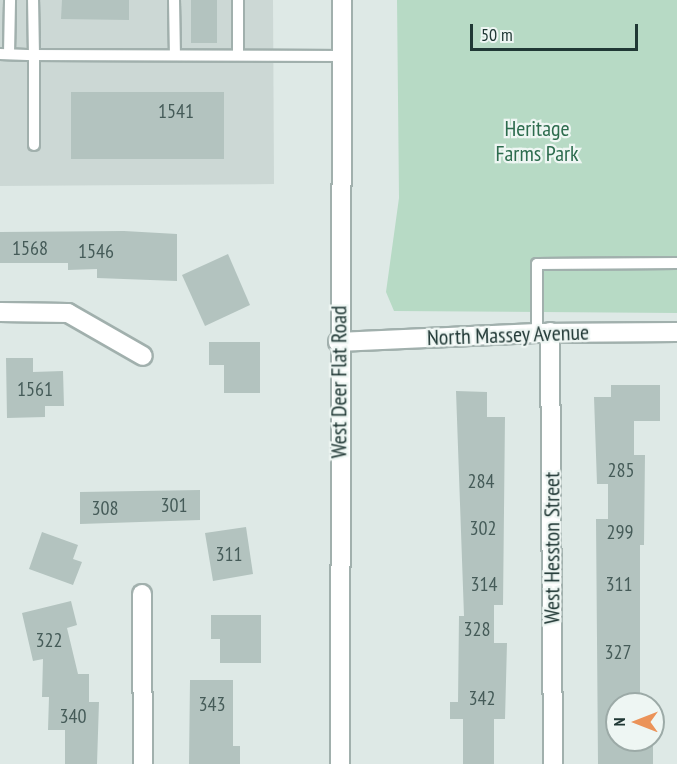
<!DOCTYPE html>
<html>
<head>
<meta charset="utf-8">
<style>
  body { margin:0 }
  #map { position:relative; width:677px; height:764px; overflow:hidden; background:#dee9e6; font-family:"PT Sans Narrow",sans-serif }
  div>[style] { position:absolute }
  .built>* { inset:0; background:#ccd8d5 }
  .green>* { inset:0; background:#b7dac5 }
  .building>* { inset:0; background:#b3c3bf }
  .roads { filter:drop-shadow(2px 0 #a1b0ad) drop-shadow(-2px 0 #a1b0ad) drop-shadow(0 2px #a1b0ad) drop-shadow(0 -2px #a1b0ad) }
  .lane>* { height:10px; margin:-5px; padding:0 5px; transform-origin:5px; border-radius:5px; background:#fff }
  .street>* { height:18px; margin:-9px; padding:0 9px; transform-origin:9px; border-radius:9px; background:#fff }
  .secondary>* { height:18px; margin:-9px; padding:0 9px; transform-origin:9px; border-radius:9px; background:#fff }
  span { translate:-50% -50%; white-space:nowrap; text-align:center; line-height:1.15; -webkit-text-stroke:4.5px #eef6f3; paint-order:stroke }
  .number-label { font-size:20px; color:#455b58 }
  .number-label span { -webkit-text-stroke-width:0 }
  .park-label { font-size:22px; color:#2d6c4e }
  .street-label { font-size:22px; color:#203835 }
  .north { position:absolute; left:605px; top:692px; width:60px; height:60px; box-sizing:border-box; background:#eef6f3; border:2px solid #9caaa7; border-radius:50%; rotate:270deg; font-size:16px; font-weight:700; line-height:24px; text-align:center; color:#203835 }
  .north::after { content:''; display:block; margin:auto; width:21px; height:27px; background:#eb9359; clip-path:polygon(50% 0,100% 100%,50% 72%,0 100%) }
  .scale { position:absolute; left:470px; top:24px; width:168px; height:27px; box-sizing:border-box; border:3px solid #203835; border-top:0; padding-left:8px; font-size:18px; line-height:21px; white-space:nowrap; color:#203835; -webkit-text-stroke:4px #eef6f3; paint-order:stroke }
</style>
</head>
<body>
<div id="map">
  <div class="built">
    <div style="clip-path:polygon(0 0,273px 0,274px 184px,0 186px)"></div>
  </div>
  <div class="green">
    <div style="clip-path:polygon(397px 0,677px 0,677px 313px,394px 311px,386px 292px,399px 198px)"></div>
  </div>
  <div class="building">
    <div style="clip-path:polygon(62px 0,129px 0,129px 20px,61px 19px)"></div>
    <div style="clip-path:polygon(191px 0,217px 0,217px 43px,191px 43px)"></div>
    <div style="clip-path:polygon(71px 92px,224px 92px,224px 159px,71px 159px)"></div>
    <div style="clip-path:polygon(124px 231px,177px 234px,177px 281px,97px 278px,97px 269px,68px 270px,68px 263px,0 263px,0 232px)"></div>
    <div style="clip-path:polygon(228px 254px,250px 305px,205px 326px,182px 275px)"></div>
    <div style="clip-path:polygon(209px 342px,260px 342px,260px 393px,224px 393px,224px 365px,209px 365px)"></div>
    <div style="clip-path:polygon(6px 358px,33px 358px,33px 372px,63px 371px,64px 406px,45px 406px,45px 417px,7px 418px)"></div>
    <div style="clip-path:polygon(611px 385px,660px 385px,660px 421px,634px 421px,634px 455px,645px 455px,644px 545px,640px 545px,640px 704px,617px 704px,617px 740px,653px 740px,653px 764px,598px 764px,596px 519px,608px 519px,608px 484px,597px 484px,594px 397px,611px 397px)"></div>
    <div style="clip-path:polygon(456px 391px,487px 392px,487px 417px,505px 417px,503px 605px,494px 605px,494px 643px,507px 643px,505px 719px,494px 719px,494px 764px,463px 764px,463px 719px,450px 719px,450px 702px,458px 702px,459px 616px,464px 616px)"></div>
    <div style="clip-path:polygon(200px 490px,200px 520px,80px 524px,80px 492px)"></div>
    <div style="clip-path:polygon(246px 527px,253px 574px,213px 581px,205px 533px)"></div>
    <div style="clip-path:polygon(42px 532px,78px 545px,73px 559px,82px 562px,73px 585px,29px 569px)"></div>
    <div style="clip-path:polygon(71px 601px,77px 625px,67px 628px,78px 674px,89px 674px,89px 702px,99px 702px,97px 764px,65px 764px,65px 730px,48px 730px,49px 697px,42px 697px,43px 659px,33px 661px,22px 613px)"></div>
    <div style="clip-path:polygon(211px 615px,261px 615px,261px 663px,220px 663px,220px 639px,211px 639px)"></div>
    <div style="clip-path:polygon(190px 680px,233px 680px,233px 746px,240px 746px,240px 764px,189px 764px)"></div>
  </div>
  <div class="roads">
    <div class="lane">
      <div style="left:174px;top:0;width:55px;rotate:89deg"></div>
      <div style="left:238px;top:0;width:55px;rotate:90deg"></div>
      <div style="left:0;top:54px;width:34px;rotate:2deg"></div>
      <div style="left:34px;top:55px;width:55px;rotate:-91deg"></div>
      <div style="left:9px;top:54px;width:54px;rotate:-88.9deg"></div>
      <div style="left:34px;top:145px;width:90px;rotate:-90deg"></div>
      <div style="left:34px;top:55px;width:308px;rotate:0.2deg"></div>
      <div style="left:537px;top:333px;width:69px;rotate:-90deg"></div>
      <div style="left:537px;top:264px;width:140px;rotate:-0.4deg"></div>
    </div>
    <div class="street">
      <div style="left:0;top:312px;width:68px;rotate:0.8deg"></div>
      <div style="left:68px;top:313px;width:86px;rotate:29.8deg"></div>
      <div style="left:550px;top:332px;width:432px;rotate:89.6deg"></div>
      <div style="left:338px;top:342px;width:199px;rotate:-2.6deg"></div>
      <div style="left:537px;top:333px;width:140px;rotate:-0.4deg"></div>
      <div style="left:142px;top:594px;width:170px;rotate:89.7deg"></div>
    </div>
    <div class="secondary">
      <div style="left:340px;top:764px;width:764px;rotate:-89.85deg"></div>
    </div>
  </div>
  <div class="number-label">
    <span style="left:176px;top:111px">1541</span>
    <span style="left:30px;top:248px">1568</span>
    <span style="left:96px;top:251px">1546</span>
    <span style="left:35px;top:389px">1561</span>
    <span style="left:621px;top:470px">285</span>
    <span style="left:481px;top:481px">284</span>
    <span style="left:174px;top:505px">301</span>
    <span style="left:105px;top:508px">308</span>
    <span style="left:483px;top:528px">302</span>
    <span style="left:620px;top:532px">299</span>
    <span style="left:229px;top:554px">311</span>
    <span style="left:484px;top:584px">314</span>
    <span style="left:619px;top:584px">311</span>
    <span style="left:477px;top:629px">328</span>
    <span style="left:49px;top:640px">322</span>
    <span style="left:618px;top:652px">327</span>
    <span style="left:482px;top:698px">342</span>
    <span style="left:212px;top:704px">343</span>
    <span style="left:73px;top:716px">340</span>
  </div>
  <div class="park-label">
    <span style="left:537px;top:141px">Heritage<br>Farms Park</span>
  </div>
  <div class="street-label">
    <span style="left:508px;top:335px;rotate:-2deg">North Massey Avenue</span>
    <span style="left:339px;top:382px;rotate:-90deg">West Deer Flat Road</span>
    <span style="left:552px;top:548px;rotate:-90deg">West Hesston Street</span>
  </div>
  <div class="north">N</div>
  <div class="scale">50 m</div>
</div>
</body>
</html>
